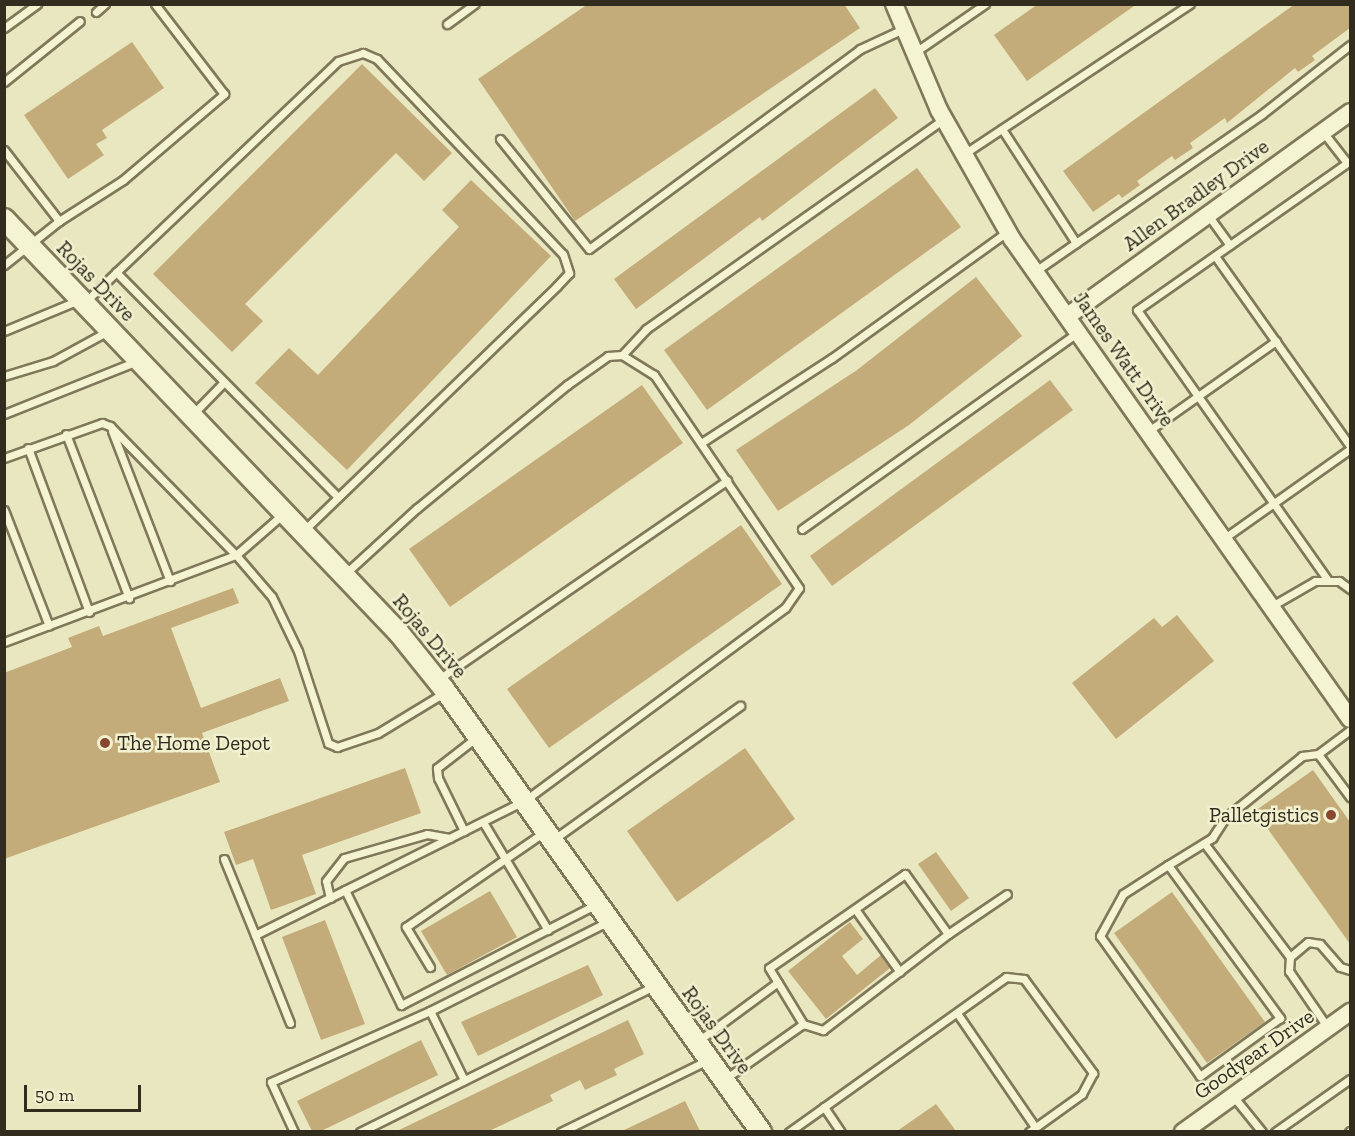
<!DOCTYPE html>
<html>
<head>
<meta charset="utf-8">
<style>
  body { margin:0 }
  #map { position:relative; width:1355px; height:1136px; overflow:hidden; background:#e9e7c0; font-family:"Zilla Slab",serif }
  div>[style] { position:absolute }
  .building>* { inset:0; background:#c3ac7a }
  .roads { filter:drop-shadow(2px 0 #80785a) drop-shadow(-2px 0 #80785a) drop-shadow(0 2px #80785a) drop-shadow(0 -2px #80785a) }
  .service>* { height:7px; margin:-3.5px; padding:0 3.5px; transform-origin:3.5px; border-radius:3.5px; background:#f5f4d2 }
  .tertiary>* { height:16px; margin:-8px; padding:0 8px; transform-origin:8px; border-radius:8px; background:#f5f4d2 }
  .secondary>* { height:20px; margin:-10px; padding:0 10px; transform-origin:10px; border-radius:10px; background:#f5f4d2 }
  .dots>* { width:16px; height:16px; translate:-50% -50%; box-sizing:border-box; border:3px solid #f1f0cf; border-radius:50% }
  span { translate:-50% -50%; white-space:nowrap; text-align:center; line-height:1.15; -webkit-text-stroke:5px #f1f0cf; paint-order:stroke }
  .street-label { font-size:21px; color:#312c1d }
  .poi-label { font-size:21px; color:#312c1d }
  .left { translate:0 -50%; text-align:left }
  .right { translate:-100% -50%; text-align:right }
  .frame { position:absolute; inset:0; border:6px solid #312c1d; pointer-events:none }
  .scale { position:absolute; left:24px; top:1085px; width:117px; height:27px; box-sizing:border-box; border:3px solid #312c1d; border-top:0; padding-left:8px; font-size:18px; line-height:21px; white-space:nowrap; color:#312c1d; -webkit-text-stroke:4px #f1f0cf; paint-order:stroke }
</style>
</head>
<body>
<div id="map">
  <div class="building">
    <div style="clip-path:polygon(588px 4px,844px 4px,860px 28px,575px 221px,478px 79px)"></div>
    <div style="clip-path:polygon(1038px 4px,1137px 4px,1027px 81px,994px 35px)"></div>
    <div style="clip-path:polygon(1295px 4px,1350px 4px,1350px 28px,1312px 56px,1315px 60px,1298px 72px,1295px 68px,1227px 123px,1225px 118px,1190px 143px,1193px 148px,1175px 160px,1172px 156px,1137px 181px,1140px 185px,1122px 198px,1119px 194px,1093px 212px,1063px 171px)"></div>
    <div style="clip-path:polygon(132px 42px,164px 88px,102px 130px,107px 138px,96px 144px,104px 155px,68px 179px,24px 115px)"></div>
    <div style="clip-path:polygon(362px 64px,452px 153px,424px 181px,396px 153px,245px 304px,263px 321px,232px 352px,153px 274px)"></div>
    <div style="clip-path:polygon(875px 88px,898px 118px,762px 221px,760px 217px,636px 309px,614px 279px)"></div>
    <div style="clip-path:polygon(917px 168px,961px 227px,707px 410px,664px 350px)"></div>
    <div style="clip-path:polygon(471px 180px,551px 256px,347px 470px,255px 383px,289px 348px,318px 375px,459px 227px,442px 210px)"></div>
    <div style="clip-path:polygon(976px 277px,1022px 336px,909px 425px,778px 511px,736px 450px,857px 370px)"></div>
    <div style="clip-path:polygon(1050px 380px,1073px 410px,832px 586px,810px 556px)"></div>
    <div style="clip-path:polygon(642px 385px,683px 443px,450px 607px,409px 549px)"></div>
    <div style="clip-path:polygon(741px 525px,782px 584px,549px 748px,507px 689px)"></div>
    <div style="clip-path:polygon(233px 588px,239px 603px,171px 628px,201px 708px,280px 678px,289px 701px,202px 733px,220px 782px,4px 859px,4px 673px,72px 647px,68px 638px,99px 626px,103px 636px)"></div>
    <div style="clip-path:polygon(1177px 615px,1214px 661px,1116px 739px,1072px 683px,1154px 618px,1162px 627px)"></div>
    <div style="clip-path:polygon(745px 748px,795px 819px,677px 902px,627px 831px)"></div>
    <div style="clip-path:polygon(405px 768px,421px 813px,302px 855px,316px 894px,271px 910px,253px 859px,236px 865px,224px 832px)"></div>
    <div style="clip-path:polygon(1313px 770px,1350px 822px,1350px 944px,1255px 811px)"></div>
    <div style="clip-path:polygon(936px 852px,969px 898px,951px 911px,918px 864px)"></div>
    <div style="clip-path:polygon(490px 891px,517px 937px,447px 975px,421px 931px)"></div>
    <div style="clip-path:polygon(1172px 892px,1265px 1022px,1207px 1063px,1114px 933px)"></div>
    <div style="clip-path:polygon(325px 920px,365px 1024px,321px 1040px,282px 937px)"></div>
    <div style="clip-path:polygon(850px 922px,863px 939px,842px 956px,857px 975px,881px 955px,890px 968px,826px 1019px,788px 971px)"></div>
    <div style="clip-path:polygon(588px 965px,603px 995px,478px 1056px,461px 1022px)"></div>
    <div style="clip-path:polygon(628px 1020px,644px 1054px,614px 1069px,617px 1075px,585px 1090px,580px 1080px,550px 1095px,553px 1101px,489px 1131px,397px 1131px)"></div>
    <div style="clip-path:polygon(421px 1040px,438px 1075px,321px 1131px,312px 1131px,297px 1101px)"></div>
    <div style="clip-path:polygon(685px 1101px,700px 1131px,622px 1131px)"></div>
    <div style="clip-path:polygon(936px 1104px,956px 1131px,897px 1131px)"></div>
  </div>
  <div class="roads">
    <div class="service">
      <div style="left:96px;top:12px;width:12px;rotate:-42deg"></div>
      <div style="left:447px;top:24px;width:34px;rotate:-36deg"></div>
      <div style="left:4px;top:28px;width:41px;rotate:-36deg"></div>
      <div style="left:914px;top:53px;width:86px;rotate:-34.6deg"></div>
      <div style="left:4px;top:82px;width:97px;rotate:-38.8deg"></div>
      <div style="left:1002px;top:129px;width:136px;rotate:57deg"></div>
      <div style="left:1323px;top:132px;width:39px;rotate:52deg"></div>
      <div style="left:500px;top:139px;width:141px;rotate:51deg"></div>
      <div style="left:589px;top:249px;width:337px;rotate:-36.4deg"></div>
      <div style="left:860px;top:49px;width:47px;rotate:-24.9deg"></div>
      <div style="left:4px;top:150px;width:90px;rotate:52.2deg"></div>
      <div style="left:964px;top:154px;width:271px;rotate:-33.6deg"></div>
      <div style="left:1208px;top:215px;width:37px;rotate:54deg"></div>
      <div style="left:1215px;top:256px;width:233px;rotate:54.6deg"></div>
      <div style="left:4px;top:265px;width:70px;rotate:-38.7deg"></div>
      <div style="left:59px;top:221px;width:76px;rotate:-32.6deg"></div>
      <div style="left:123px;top:180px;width:133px;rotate:-40.4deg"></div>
      <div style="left:224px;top:94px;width:113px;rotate:-127.5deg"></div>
      <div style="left:116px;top:272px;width:316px;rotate:45.4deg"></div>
      <div style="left:1034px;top:272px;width:277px;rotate:-34.7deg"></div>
      <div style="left:1262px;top:114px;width:112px;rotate:-38.1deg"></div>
      <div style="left:86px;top:301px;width:348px;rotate:-43.6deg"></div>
      <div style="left:338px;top:61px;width:26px;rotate:-18deg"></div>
      <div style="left:363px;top:53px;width:15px;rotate:23deg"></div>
      <div style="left:377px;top:59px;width:269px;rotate:46.4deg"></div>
      <div style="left:563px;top:254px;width:20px;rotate:72deg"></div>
      <div style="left:569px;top:273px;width:18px;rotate:133deg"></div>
      <div style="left:557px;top:286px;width:351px;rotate:136deg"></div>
      <div style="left:4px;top:331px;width:81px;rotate:-22.5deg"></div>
      <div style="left:622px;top:355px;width:35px;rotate:-47deg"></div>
      <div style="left:646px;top:329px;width:365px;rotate:-35.2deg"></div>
      <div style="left:4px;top:376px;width:51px;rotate:-17deg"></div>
      <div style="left:53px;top:361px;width:63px;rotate:-28.6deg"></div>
      <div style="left:4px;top:414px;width:143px;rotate:-21.7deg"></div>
      <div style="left:192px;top:415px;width:46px;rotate:-45.9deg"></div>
      <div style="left:112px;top:431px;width:161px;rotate:68.9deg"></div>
      <div style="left:1147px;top:432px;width:158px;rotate:-35.2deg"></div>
      <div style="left:66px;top:434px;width:176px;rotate:69deg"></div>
      <div style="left:701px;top:443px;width:156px;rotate:-33deg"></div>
      <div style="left:832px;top:358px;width:217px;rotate:-35.8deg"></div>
      <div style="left:28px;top:448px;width:175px;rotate:69.6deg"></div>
      <div style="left:4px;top:458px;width:104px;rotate:-19.7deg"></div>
      <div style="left:102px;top:423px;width:9px;rotate:21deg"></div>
      <div style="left:110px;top:426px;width:180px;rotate:45.7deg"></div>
      <div style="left:236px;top:555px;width:62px;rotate:-41.1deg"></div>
      <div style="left:4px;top:510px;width:124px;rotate:68.8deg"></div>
      <div style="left:802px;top:529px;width:339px;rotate:-35.5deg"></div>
      <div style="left:1223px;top:539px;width:156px;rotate:-35.3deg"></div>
      <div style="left:1327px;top:579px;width:329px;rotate:-125.2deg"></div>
      <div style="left:1137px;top:310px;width:260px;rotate:-35deg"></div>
      <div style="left:1270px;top:607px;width:52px;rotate:-30deg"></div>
      <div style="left:1315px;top:581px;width:24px"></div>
      <div style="left:1339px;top:581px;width:14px;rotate:36deg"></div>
      <div style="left:4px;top:642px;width:248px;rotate:-20.6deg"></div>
      <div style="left:236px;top:555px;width:55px;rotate:49.4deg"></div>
      <div style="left:272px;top:597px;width:60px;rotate:64.3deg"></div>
      <div style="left:298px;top:651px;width:97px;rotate:71.9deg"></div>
      <div style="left:328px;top:743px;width:10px;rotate:24deg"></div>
      <div style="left:337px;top:747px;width:43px;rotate:-18.9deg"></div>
      <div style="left:378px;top:733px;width:77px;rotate:-31.2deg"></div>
      <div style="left:439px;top:679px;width:350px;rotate:-34.6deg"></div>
      <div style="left:1350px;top:730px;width:40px;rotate:143deg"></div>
      <div style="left:1318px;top:754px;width:54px;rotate:53.3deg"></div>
      <div style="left:483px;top:822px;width:126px;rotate:59deg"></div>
      <div style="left:464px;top:831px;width:59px;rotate:-116.1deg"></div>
      <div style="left:438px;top:778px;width:10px;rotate:-96deg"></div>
      <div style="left:437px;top:768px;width:51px;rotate:-37.8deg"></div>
      <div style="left:554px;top:839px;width:229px;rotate:-35.6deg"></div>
      <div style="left:1204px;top:843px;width:143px;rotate:53deg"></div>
      <div style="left:224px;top:859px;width:82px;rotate:67.8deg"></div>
      <div style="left:1168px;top:865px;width:190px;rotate:53.8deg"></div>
      <div style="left:1280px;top:1018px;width:99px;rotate:144.1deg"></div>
      <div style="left:1200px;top:1076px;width:172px;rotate:-125.5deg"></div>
      <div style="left:1100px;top:936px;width:48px;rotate:-61.3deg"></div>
      <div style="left:1123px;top:894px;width:54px;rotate:-32.8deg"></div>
      <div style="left:1168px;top:865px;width:52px;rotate:-31.5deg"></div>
      <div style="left:1212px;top:838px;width:24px;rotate:-57deg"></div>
      <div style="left:1225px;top:818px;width:99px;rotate:-38.8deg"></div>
      <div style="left:1302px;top:756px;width:16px;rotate:-7deg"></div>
      <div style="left:345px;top:890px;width:128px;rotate:64deg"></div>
      <div style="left:401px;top:1005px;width:220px;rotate:-27.3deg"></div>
      <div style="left:330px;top:898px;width:17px;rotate:-103deg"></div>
      <div style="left:326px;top:881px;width:29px;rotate:-52deg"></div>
      <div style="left:344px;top:858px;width:86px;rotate:-16.1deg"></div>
      <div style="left:427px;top:834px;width:23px;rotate:10deg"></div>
      <div style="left:855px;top:909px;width:77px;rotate:54.5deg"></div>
      <div style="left:948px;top:934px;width:71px;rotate:-34.1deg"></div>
      <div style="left:430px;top:967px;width:47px;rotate:-121deg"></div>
      <div style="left:406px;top:927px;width:168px;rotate:-34.5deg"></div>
      <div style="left:957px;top:1013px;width:138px;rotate:55.6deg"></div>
      <div style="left:290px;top:1023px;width:95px;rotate:-111.7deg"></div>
      <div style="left:255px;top:935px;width:301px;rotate:-26.5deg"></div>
      <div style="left:524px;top:801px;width:325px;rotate:-36.5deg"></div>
      <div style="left:785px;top:608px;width:24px;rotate:-55deg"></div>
      <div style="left:799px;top:588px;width:258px;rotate:-124.2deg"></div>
      <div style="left:654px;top:375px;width:38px;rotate:-148deg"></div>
      <div style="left:622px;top:355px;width:14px;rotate:176deg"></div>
      <div style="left:608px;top:356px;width:50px;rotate:144.7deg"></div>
      <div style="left:567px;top:385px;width:194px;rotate:140.6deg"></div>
      <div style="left:417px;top:508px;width:96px;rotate:137.5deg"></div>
      <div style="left:1328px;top:1028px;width:69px;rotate:-124.4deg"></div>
      <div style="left:1289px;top:971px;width:14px;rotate:-86deg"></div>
      <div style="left:1290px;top:957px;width:23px;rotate:-40deg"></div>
      <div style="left:1308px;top:942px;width:12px;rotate:9deg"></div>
      <div style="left:1320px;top:944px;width:30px;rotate:49deg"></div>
      <div style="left:1340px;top:967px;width:10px;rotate:17deg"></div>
      <div style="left:698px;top:1041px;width:99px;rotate:-36.4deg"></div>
      <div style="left:725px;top:1079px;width:95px;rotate:-35.2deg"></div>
      <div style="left:803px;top:1024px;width:21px;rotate:17deg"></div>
      <div style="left:823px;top:1030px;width:158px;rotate:-37.5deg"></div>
      <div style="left:948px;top:934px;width:74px;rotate:-125.6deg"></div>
      <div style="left:905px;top:874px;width:165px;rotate:145.3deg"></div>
      <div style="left:769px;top:968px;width:66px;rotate:58.7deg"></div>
      <div style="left:464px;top:1080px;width:77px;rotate:-116.2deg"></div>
      <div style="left:430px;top:1011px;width:198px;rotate:-26.7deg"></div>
      <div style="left:1233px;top:1096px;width:46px;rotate:51.1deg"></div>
      <div style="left:824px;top:1107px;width:224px;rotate:-35.5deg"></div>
      <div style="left:1006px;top:977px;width:18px;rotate:6deg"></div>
      <div style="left:1024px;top:979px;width:117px;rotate:53.7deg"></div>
      <div style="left:1093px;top:1073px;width:24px;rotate:118deg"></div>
      <div style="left:1082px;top:1094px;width:65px;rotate:144.4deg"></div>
      <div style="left:294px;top:1132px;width:55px;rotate:-114.7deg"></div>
      <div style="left:271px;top:1082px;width:174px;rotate:-24.1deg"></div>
      <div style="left:360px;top:1132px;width:328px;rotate:-26.4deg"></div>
      <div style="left:561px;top:1132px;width:161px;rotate:-26.1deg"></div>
      <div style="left:789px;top:1132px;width:43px;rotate:-35.5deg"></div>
      <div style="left:824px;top:1107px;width:30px;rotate:56deg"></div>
      <div style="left:1275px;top:1132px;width:92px;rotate:-35.2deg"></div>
      <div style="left:1349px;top:1132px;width:1px;rotate:-45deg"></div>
    </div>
    <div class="tertiary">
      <div style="left:894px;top:4px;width:115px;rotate:67deg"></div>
      <div style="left:939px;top:110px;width:148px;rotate:60.5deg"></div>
      <div style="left:1012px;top:239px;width:587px;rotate:54.85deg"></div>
      <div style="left:1069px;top:315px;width:347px;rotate:-35.8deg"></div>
      <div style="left:1183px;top:1132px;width:206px;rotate:-35.7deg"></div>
    </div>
    <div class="secondary">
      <div style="left:4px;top:219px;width:572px;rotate:46.35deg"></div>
      <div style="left:399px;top:633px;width:72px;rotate:51.2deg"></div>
      <div style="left:444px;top:689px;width:545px;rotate:54.41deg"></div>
    </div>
  </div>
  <div class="dots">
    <div style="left:105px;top:743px;background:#894730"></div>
    <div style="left:1331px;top:815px;background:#894730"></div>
  </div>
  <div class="street-label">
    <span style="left:1196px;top:195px;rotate:-36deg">Allen Bradley Drive</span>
    <span style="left:96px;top:281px;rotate:46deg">Rojas Drive</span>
    <span style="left:1124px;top:359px;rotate:55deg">James Watt Drive</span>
    <span style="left:430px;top:636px;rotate:50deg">Rojas Drive</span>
    <span style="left:717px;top:1030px;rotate:54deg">Rojas Drive</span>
    <span style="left:1254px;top:1054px;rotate:-35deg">Goodyear Drive</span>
  </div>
  <div class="poi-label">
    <span class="left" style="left:117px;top:743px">The Home Depot</span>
    <span class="right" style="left:1319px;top:815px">Palletgistics</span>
  </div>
  <div class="frame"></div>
  <div class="scale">50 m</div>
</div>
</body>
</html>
